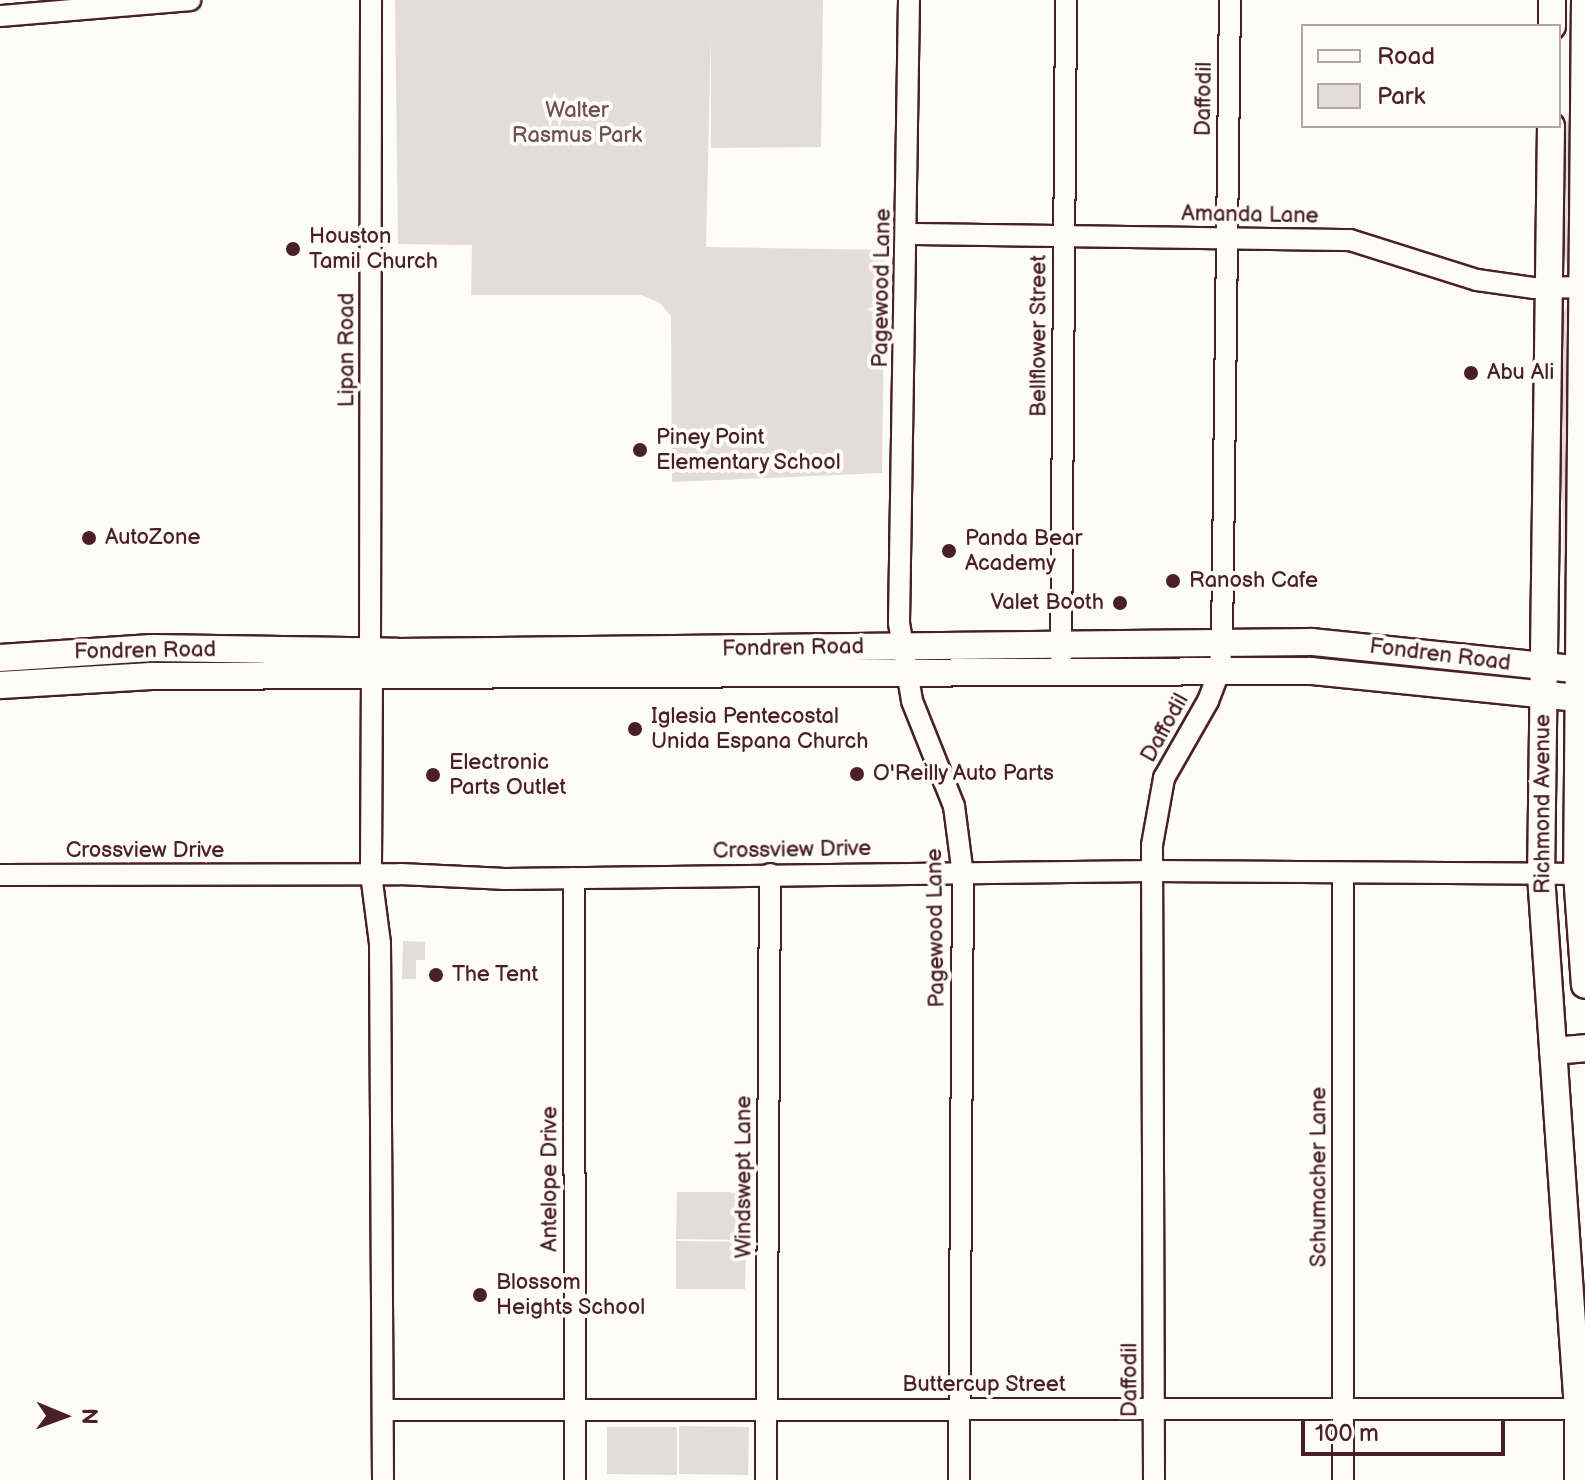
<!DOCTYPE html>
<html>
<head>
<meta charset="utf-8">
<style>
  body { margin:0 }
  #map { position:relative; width:1585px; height:1480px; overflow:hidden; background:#fdfcf7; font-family:"Balsamiq Sans",sans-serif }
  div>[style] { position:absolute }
  .green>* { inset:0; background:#e3dcda }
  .roads { filter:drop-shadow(2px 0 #4a1f2b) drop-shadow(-2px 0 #4a1f2b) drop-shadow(0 2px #4a1f2b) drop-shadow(0 -2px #4a1f2b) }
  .minor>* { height:20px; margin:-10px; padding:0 10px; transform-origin:10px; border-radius:10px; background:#fdfcf7 }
  .major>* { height:26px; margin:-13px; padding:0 13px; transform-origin:13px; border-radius:13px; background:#fdfcf7 }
  .dots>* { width:22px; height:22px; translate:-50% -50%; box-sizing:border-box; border:4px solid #fdfcf7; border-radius:50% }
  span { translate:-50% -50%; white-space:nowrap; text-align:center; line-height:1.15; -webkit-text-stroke:8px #fdfcf7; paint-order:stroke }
  .street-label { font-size:22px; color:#4a1f2b }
  .park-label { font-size:22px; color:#704e57 }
  .poi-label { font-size:22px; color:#4a1f2b }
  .left { translate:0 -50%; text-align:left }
  .right { translate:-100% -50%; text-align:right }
  .legend { position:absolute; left:1301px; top:24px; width:260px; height:104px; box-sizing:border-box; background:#fdfcf7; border:2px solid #b5a4a5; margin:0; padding:10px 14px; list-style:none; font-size:24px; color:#4a1f2b }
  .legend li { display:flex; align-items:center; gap:16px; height:40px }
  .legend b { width:40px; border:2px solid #b5a4a5 }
  .north { position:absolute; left:24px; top:1376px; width:80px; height:80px; -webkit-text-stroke:6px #fdfcf7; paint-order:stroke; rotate:91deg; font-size:22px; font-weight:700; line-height:32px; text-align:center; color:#4a1f2b }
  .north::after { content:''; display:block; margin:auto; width:28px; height:36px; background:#4a1f2b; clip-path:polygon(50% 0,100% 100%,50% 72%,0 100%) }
  .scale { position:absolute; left:1301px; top:1420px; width:204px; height:36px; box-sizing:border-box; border:4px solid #4a1f2b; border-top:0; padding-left:10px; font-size:24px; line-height:28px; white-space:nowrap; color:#4a1f2b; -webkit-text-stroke:6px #fdfcf7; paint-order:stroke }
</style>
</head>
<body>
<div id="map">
  <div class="green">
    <div style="clip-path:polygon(395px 0,823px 0,821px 147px,711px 148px,711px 31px,706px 247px,885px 250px,882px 473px,672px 482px,671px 316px,660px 303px,641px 295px,471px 295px,472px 245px,398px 244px)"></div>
    <div style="clip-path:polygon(1568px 119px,1574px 127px,1576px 246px,1569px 270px,1561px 248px,1563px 131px)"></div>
    <div style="clip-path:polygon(1567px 305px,1576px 329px,1571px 631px,1565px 642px,1559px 325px)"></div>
    <div style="clip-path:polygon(403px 941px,425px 942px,425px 960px,416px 960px,416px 979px,402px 979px)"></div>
    <div style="clip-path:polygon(677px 1192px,747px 1192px,746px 1240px,676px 1239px)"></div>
    <div style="clip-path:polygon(676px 1241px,746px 1242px,745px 1289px,676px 1289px)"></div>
    <div style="clip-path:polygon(679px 1426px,749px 1427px,748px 1475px,679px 1474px)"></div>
    <div style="clip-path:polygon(607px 1427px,677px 1427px,677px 1475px,607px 1474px)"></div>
  </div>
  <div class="roads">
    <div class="minor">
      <div style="left:909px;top:0;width:623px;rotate:90.92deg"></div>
      <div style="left:899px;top:623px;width:79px;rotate:80.5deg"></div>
      <div style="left:912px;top:701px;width:113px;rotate:68.2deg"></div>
      <div style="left:954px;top:806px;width:70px;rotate:82.6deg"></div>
      <div style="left:963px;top:875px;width:605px;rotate:90.38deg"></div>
      <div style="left:0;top:16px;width:191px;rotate:-4.8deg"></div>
      <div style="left:907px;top:234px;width:443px;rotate:0.8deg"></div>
      <div style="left:1350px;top:240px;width:133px;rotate:17.5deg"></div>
      <div style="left:1477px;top:280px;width:58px;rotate:8deg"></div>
      <div style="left:1534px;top:288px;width:51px;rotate:-1.1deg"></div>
      <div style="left:370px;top:652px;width:652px;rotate:-89.91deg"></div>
      <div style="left:1061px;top:657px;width:657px;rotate:-89.56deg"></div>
      <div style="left:372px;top:676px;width:198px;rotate:90.3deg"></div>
      <div style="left:371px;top:874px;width:70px;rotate:82.6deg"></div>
      <div style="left:380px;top:943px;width:537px;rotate:89.68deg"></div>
      <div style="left:0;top:875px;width:400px;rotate:-0.1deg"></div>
      <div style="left:400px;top:874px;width:105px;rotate:2.7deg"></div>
      <div style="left:505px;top:879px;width:648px;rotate:-0.71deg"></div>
      <div style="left:1153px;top:871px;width:432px;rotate:0.4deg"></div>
      <div style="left:574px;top:878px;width:602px;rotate:89.9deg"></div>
      <div style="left:383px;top:1410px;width:1202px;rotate:-0.05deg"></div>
      <div style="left:766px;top:1480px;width:606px;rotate:-89.62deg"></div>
      <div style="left:1154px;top:1480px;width:635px;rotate:-90.18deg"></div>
      <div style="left:1152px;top:845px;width:68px;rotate:-79.8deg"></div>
      <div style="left:1164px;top:778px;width:89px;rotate:-60.3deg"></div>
      <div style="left:1208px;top:701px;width:30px;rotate:-69deg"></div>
      <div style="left:1219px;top:673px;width:30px;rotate:-84deg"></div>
      <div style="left:1222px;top:643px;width:643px;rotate:-89.29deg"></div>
      <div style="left:1343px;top:1480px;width:605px;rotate:-90deg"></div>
    </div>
    <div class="major">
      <div style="left:1585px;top:0;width:874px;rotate:90.52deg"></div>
      <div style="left:1577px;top:874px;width:111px;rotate:85.9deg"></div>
      <div style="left:1552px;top:26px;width:26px;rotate:-90deg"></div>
      <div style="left:1551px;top:126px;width:749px;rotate:90.76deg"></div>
      <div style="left:1541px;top:875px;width:535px;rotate:86.04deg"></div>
      <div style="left:1578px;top:1409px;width:71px;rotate:90deg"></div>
      <div style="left:0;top:658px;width:152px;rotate:-3.8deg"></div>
      <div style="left:152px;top:648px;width:245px;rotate:0.9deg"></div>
      <div style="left:397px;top:652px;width:915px;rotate:-0.63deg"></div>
      <div style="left:1312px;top:642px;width:274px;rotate:5.9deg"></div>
      <div style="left:0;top:685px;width:151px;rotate:-3.4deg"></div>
      <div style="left:151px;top:676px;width:1160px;rotate:-0.25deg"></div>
      <div style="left:1311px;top:671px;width:275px;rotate:5.8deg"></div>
      <div style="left:1553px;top:1051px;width:32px;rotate:-5deg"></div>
    </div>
  </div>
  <div class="dots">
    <div style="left:293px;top:249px;background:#4a1f2b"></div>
    <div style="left:1471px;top:373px;background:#4a1f2b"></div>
    <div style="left:640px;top:450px;background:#4a1f2b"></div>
    <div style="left:89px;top:538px;background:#4a1f2b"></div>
    <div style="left:949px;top:551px;background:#4a1f2b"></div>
    <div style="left:1173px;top:581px;background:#4a1f2b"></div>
    <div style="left:1120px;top:603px;background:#4a1f2b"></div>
    <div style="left:635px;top:729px;background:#4a1f2b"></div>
    <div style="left:857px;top:774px;background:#4a1f2b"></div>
    <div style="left:433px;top:775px;background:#4a1f2b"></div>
    <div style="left:436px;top:975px;background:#4a1f2b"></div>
    <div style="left:480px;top:1295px;background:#4a1f2b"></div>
  </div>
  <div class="street-label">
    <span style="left:1204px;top:99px;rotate:-89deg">Daffodil</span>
    <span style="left:1250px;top:215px;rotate:1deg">Amanda Lane</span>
    <span style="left:882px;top:288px;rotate:-89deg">Pagewood Lane</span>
    <span style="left:1039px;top:336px;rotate:-90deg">Bellflower Street</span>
    <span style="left:347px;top:350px;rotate:-90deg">Lipan Road</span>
    <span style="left:793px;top:648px;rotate:-1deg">Fondren Road</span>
    <span style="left:145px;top:651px;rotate:-1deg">Fondren Road</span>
    <span style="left:1440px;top:655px;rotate:7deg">Fondren Road</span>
    <span style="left:1165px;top:728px;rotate:-61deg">Daffodil</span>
    <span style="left:1543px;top:804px;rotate:-90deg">Richmond Avenue</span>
    <span style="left:792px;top:850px;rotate:-1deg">Crossview Drive</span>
    <span style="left:145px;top:851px">Crossview Drive</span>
    <span style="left:936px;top:928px;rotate:-91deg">Pagewood Lane</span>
    <span style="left:744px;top:1177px;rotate:-90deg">Windswept Lane</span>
    <span style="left:1319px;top:1177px;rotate:-90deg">Schumacher Lane</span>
    <span style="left:550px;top:1179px;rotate:-90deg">Antelope Drive</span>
    <span style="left:1130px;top:1380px;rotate:-90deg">Daffodil</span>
    <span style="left:984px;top:1385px">Buttercup Street</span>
  </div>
  <div class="park-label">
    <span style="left:577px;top:123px">Walter<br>Rasmus Park</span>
  </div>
  <div class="poi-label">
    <span class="left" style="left:309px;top:249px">Houston<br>Tamil Church</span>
    <span class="left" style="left:1487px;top:373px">Abu Ali</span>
    <span class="left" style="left:656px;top:450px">Piney Point<br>Elementary School</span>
    <span class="left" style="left:105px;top:538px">AutoZone</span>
    <span class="left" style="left:965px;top:551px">Panda Bear<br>Academy</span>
    <span class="left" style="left:1189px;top:581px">Ranosh Cafe</span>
    <span class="right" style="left:1104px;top:603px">Valet Booth</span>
    <span class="left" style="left:651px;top:729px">Iglesia Pentecostal<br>Unida Espana Church</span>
    <span class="left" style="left:449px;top:775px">Electronic<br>Parts Outlet</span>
    <span class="left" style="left:873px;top:774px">O'Reilly Auto Parts</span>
    <span class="left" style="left:452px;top:975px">The Tent</span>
    <span class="left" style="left:496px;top:1295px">Blossom<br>Heights School</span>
  </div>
  <ul class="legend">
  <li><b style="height:10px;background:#fdfcf7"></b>Road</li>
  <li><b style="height:22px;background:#e3dcda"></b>Park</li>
  </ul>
  <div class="north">N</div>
  <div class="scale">100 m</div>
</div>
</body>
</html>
